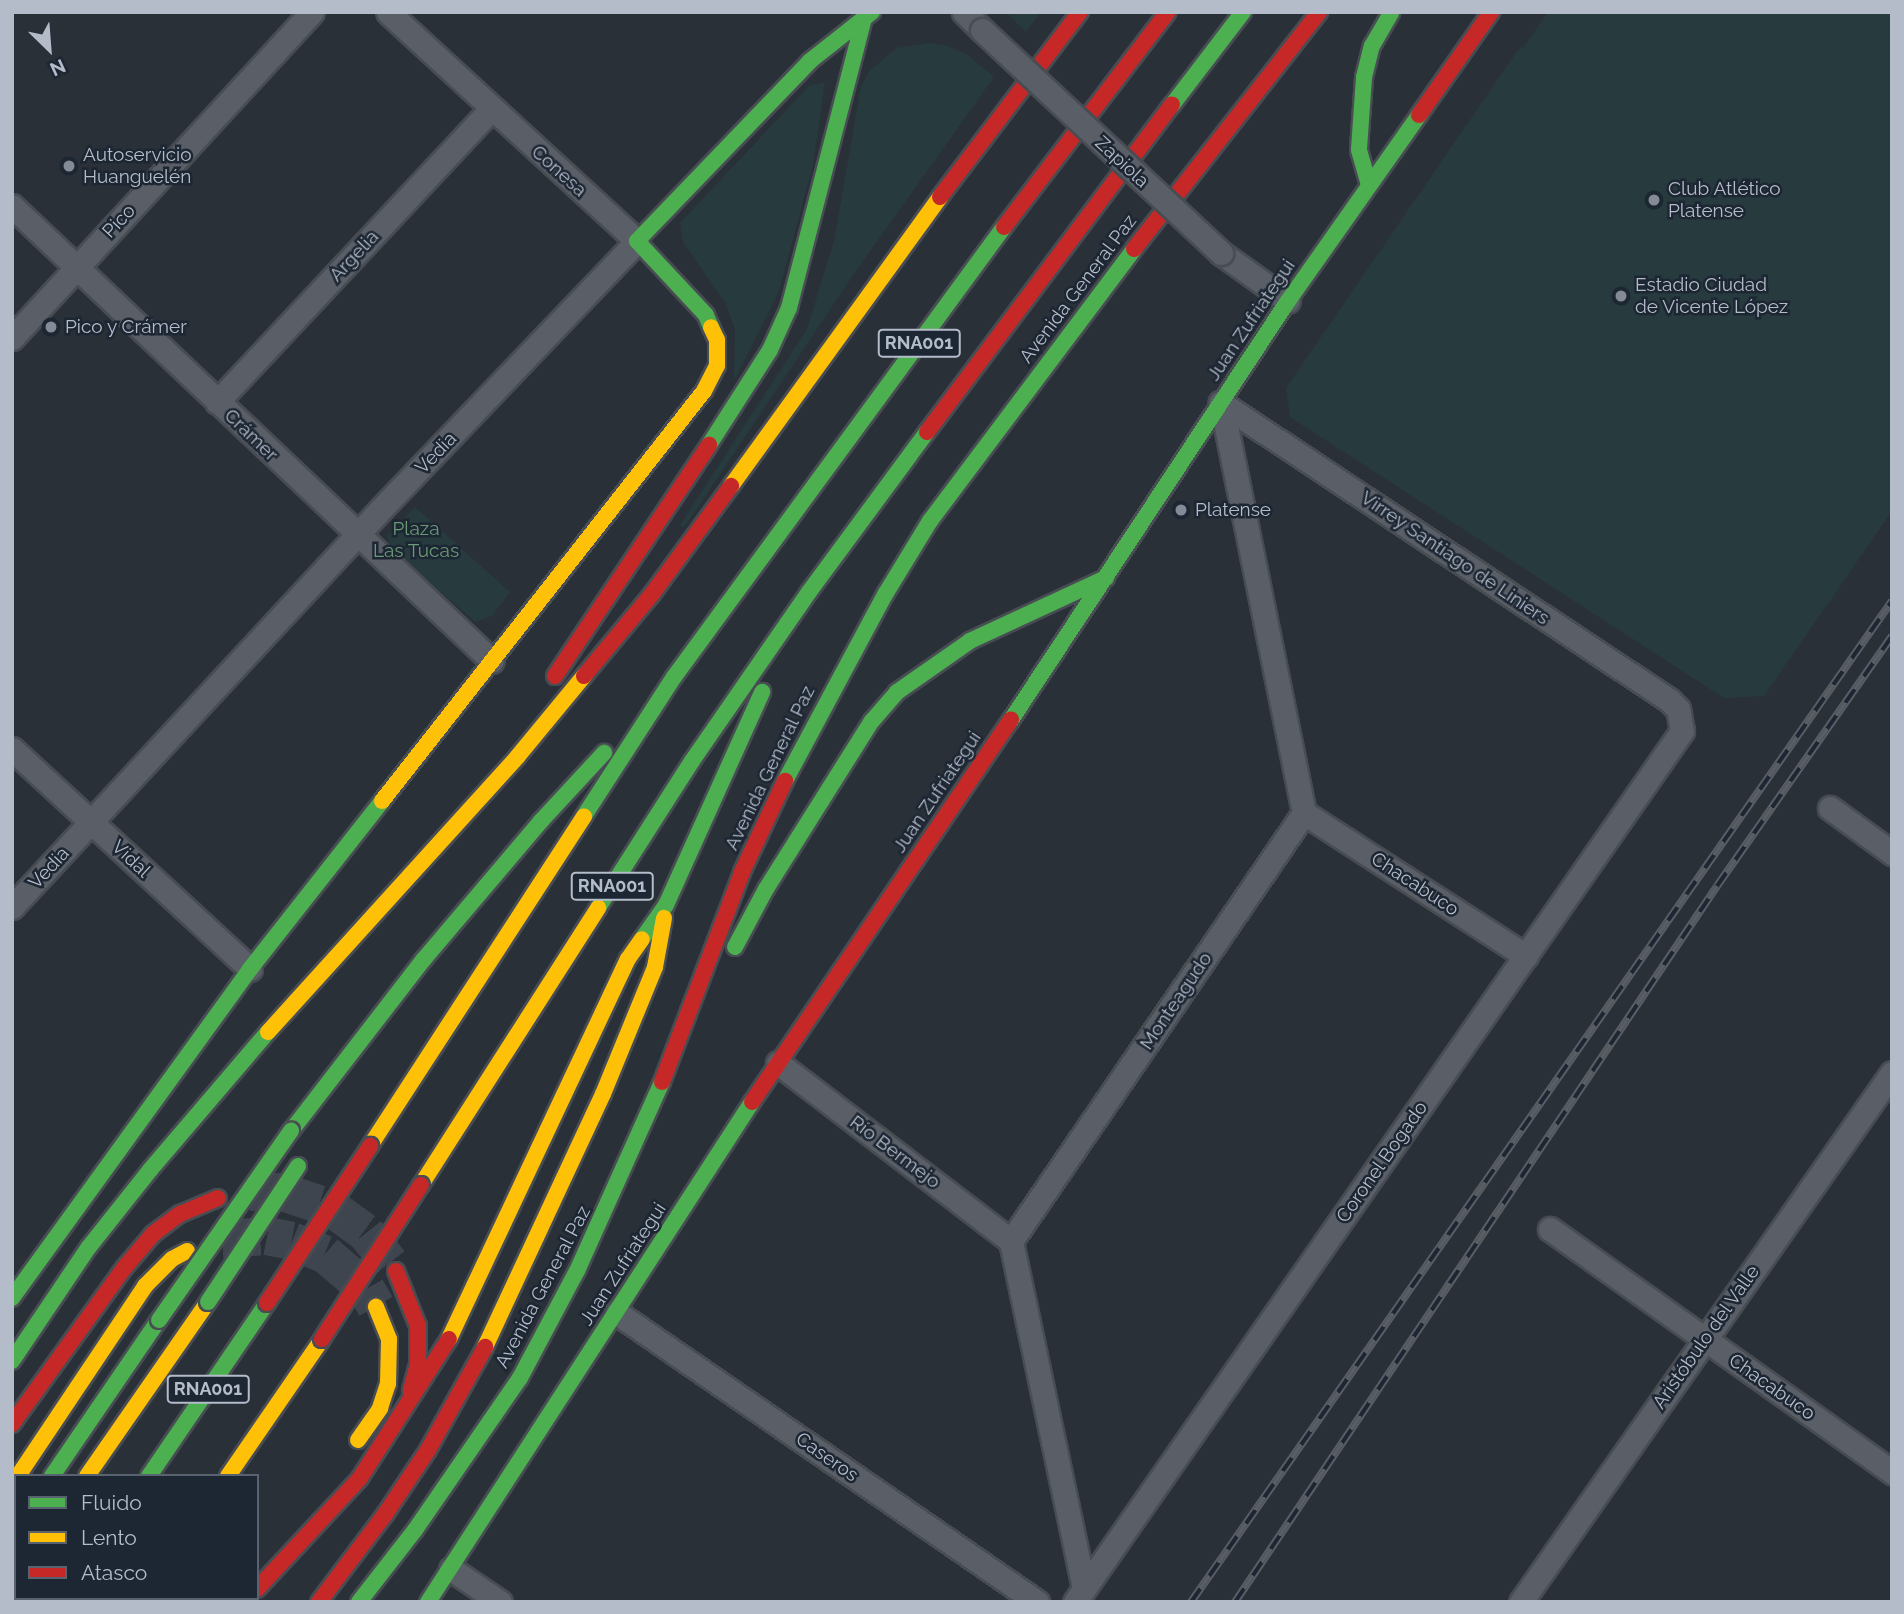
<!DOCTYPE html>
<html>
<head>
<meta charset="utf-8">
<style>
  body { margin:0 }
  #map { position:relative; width:1904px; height:1614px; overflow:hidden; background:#2a3038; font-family:Raleway,sans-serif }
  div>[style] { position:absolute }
  .green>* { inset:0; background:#273a3e }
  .highway-tunnel>* { height:38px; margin-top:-19px; transform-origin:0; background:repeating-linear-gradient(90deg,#3f454e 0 38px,transparent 0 57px) }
  .roads { filter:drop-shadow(2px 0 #484c53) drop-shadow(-2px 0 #484c53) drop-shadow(0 2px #484c53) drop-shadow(0 -2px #484c53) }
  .street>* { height:23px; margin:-11.5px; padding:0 11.5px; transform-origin:11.5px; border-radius:11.5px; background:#5a5e66 }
  .fast>* { height:16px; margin:-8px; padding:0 8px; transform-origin:8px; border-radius:8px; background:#4caf50 }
  .slow>* { height:16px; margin:-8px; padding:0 8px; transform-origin:8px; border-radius:8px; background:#ffc107 }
  .jam>* { height:16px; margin:-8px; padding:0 8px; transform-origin:8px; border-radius:8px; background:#c62828 }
  .rail>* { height:8px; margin-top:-4px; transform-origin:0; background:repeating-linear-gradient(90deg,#1d2633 0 16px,#595d64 0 32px); box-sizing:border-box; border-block:2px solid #595d64 }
  .bridges { filter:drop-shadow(2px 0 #484c53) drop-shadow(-2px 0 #484c53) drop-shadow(0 2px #484c53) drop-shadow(0 -2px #484c53) }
  .street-bridge>* { height:23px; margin:-11.5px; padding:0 11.5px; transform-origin:11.5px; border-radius:11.5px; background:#5a5e66 }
  .fast-bridge>* { height:16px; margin:-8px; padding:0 8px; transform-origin:8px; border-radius:8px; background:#4caf50 }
  .jam-bridge>* { height:16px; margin:-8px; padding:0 8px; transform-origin:8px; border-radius:8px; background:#c62828 }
  .dots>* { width:19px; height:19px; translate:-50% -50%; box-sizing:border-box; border:4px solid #1d2633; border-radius:50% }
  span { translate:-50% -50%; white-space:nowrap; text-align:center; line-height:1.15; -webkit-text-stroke:5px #1d2633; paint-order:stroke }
  .shield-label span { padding:2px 5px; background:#1d2633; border:2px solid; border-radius:5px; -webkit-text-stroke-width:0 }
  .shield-label { font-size:18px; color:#b4bcc9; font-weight:700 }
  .poi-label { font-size:19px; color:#b4bcc9 }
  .left { translate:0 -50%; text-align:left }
  .street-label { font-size:19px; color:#b4bcc9 }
  .park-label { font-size:19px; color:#6b9a76 }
  .frame { position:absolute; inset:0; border:14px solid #b4bcc9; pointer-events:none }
  .legend { position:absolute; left:14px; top:1474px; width:245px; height:126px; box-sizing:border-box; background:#1d2633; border:2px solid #59626f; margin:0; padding:9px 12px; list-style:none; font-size:21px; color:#b4bcc9 }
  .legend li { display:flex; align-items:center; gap:14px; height:35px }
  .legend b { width:35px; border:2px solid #59626f }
  .north { position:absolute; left:14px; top:14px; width:70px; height:70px; -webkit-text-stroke:5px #1d2633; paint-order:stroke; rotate:155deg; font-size:19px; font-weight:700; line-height:28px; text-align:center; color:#b4bcc9 }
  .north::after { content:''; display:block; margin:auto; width:24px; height:32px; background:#b4bcc9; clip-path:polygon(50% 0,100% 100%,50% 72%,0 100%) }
</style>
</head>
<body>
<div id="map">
  <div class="green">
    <div style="clip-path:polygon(1006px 12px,1041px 12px,1026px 32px)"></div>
    <div style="clip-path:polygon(1548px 12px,1892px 12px,1892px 511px,1764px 696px,1724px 698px,1290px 417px,1286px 388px,1520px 47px,1523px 48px)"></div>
    <div style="clip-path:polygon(930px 43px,947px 46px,968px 55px,994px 77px,858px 268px,684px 528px,680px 525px,807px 329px,834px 241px,861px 86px,870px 70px,897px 48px)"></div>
    <div style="clip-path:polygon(825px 82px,813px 165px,779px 291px,734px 381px,735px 329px,726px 304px,683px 242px,680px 223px,809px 86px)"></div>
    <div style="clip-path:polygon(415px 507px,510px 592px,492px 616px,475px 622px,392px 549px,387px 536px)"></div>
  </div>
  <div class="highway-tunnel">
    <div style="left:250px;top:1192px;width:33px"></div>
    <div style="left:283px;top:1192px;width:53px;rotate:18.8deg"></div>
    <div style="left:333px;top:1209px;width:41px;rotate:36deg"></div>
    <div style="left:366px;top:1233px;width:48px;rotate:51.7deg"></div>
    <div style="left:222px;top:1239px;width:45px;rotate:-3.8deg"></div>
    <div style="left:267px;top:1236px;width:25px;rotate:11deg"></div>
    <div style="left:292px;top:1241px;width:35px;rotate:22deg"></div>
    <div style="left:325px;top:1254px;width:54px;rotate:40.5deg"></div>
    <div style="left:366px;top:1289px;width:20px;rotate:60deg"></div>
  </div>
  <div class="roads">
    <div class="street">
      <div style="left:964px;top:12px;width:25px;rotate:45deg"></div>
      <div style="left:12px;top:206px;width:661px;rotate:43.47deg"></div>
      <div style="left:1221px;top:253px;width:82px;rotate:35.6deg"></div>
      <div style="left:12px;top:338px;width:443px;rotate:-47.4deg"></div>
      <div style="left:217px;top:402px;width:401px;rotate:-46.9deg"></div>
      <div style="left:12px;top:749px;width:324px;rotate:42.7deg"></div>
      <div style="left:1830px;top:808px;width:77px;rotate:36deg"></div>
      <div style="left:1304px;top:813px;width:264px;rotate:32.8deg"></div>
      <div style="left:12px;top:907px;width:544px;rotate:-47.16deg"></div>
      <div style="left:382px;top:508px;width:369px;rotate:-46.3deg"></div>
      <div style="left:637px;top:241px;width:338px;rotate:-137.4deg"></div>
      <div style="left:778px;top:1063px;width:293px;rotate:37.4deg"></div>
      <div style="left:1550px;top:1229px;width:420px;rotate:35.4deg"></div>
      <div style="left:617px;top:1313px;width:510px;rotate:34.53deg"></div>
      <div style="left:451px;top:1569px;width:59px;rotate:34deg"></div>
      <div style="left:1084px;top:1588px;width:355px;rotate:-101.9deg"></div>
      <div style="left:1011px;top:1241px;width:519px;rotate:-55.61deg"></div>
      <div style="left:1304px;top:813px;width:418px;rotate:-101.4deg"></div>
      <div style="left:1075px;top:1602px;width:1062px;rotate:-55.13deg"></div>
      <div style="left:1682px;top:731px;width:22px;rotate:-100deg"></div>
      <div style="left:1678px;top:709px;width:13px;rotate:-135deg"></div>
      <div style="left:1669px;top:700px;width:538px;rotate:-146.46deg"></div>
      <div style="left:1521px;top:1602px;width:646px;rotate:-54.96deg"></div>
    </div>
    <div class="fast">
      <div style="left:1172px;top:105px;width:117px;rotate:-52.6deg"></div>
      <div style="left:1369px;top:185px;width:37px;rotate:-106deg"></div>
      <div style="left:1359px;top:149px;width:72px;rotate:-86deg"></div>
      <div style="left:1364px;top:77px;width:32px;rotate:-76deg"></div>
      <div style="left:1372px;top:46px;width:39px;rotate:-60deg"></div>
      <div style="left:711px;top:327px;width:13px;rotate:-113deg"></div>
      <div style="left:706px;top:315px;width:101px;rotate:-133deg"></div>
      <div style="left:637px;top:241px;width:250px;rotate:-46.1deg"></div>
      <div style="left:810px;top:61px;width:79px;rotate:-38.3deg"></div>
      <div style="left:709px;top:445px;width:113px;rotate:-57.3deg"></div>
      <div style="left:770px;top:350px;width:46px;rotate:-65.7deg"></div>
      <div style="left:789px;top:308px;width:296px;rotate:-75.5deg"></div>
      <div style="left:1011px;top:720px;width:502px;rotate:-56.53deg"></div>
      <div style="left:1288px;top:301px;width:228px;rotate:-54.8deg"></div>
      <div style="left:785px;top:781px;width:213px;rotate:-61.8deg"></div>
      <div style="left:886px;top:593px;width:84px;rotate:-58.6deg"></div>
      <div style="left:930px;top:521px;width:340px;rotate:-53.1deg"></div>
      <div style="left:584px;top:816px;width:166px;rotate:-57.1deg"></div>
      <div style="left:674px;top:677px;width:558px;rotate:-53.75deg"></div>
      <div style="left:598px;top:908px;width:174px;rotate:-57.4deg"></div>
      <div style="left:692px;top:761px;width:206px;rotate:-55.3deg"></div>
      <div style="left:809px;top:592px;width:199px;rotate:-53.6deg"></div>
      <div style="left:642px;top:939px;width:42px;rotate:-54.8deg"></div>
      <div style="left:666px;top:905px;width:234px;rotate:-65.7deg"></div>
      <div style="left:735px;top:947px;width:66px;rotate:-61.9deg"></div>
      <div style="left:766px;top:889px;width:199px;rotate:-57.8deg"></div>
      <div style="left:872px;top:721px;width:38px;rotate:-49deg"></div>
      <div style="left:897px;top:692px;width:89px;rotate:-34.9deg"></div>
      <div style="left:970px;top:641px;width:150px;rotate:-24.9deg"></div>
      <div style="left:291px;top:1131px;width:217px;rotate:-52.3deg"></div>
      <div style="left:424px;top:959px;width:181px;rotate:-49.7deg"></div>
      <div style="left:541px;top:821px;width:93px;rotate:-47.2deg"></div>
      <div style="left:12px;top:1298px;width:406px;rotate:-54.1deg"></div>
      <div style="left:250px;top:969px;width:214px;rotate:-51.8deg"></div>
      <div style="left:12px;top:1361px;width:138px;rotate:-56deg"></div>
      <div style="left:89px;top:1247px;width:98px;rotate:-51.6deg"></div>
      <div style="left:150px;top:1170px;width:182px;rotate:-49.5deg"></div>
      <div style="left:52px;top:1476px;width:189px;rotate:-55.6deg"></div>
      <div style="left:149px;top:1476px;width:209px;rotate:-55.7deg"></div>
      <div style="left:209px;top:1602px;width:5px;rotate:-53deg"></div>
      <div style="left:359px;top:1602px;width:91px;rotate:-52.1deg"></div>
      <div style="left:415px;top:1530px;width:185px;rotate:-55.4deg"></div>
      <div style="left:520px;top:1378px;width:121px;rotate:-62deg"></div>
      <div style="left:577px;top:1271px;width:207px;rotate:-65.8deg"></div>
      <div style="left:428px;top:1602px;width:596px;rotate:-57.06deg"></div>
    </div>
    <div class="slow">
      <div style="left:731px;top:486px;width:357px;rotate:-54.1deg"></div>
      <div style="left:382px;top:801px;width:521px;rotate:-51.86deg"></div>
      <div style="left:704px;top:391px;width:28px;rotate:-63deg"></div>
      <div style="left:717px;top:366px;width:26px;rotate:-90deg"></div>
      <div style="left:717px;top:340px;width:14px;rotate:-115deg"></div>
      <div style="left:268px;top:1032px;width:372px;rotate:-47.8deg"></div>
      <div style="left:518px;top:756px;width:104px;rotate:-50.5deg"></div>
      <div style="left:370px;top:1146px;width:393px;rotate:-57deg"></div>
      <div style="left:421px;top:1185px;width:329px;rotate:-57.4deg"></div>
      <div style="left:449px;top:1339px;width:420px;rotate:-64.8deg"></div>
      <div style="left:628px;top:959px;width:24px;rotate:-55deg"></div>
      <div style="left:485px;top:1347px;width:279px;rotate:-65deg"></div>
      <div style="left:603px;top:1094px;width:137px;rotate:-67.7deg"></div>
      <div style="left:655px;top:967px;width:50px;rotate:-79.6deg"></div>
      <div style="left:358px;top:1440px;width:39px;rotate:-55deg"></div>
      <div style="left:380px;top:1408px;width:25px;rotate:-72deg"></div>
      <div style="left:388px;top:1384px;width:45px;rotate:-88.7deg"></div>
      <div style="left:389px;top:1339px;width:35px;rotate:-112deg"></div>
      <div style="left:18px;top:1476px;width:229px;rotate:-56.2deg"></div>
      <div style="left:145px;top:1286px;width:38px;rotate:-45deg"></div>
      <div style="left:172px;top:1259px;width:17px;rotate:-28deg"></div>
      <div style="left:87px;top:1476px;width:212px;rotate:-55.2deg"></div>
      <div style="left:228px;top:1476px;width:166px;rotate:-55.5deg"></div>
      <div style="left:12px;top:1535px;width:6px;rotate:-51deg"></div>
      <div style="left:12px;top:1583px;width:7px;rotate:-56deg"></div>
      <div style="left:142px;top:1602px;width:5px;rotate:-53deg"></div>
    </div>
    <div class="jam">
      <div style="left:1419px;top:115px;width:126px;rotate:-55deg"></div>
      <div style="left:940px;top:197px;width:232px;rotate:-52.9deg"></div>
      <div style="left:1004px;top:227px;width:270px;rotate:-52.7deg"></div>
      <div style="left:1134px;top:249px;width:301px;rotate:-52deg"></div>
      <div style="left:927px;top:432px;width:409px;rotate:-53.2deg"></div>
      <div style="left:555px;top:676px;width:278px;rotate:-56.3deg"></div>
      <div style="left:584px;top:676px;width:107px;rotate:-50.3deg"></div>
      <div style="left:652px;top:594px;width:134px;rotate:-53.8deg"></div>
      <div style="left:662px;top:1082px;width:225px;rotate:-69.1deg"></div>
      <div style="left:742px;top:872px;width:101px;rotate:-64.7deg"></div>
      <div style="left:752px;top:1102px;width:462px;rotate:-55.9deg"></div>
      <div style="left:396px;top:1271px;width:59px;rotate:68.2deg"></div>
      <div style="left:418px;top:1326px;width:38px;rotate:90deg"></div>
      <div style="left:418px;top:1364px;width:28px;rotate:105deg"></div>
      <div style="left:12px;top:1424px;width:193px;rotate:-54.3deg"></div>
      <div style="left:125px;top:1267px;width:43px;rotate:-49.7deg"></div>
      <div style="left:153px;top:1234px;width:34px;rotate:-37deg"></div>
      <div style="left:180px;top:1214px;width:41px;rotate:-22.8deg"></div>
      <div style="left:257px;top:1589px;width:151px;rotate:-47.1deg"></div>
      <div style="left:360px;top:1478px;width:165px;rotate:-57.4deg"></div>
      <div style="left:62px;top:1602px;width:4px;rotate:-63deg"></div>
      <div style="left:319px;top:1602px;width:111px;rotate:-53deg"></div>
      <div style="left:386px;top:1513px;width:76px;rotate:-56.3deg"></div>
      <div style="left:428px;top:1450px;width:118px;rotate:-61deg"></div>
    </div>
  </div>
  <div class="rail">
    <div style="left:1191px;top:1602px;width:1222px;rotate:-55deg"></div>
    <div style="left:1235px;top:1602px;width:863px;rotate:-56.05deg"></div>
    <div style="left:1717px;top:886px;width:305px;rotate:-55deg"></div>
  </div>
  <div class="bridges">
    <div class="street-bridge">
      <div style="left:982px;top:30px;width:327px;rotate:43deg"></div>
    </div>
    <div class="fast-bridge">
      <div style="left:208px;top:1302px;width:163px;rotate:-56.5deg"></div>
      <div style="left:159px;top:1320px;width:231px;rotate:-55.1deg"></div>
    </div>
    <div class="jam-bridge">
      <div style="left:267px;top:1303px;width:188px;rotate:-56.7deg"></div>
      <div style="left:322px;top:1339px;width:183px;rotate:-57.3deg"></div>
    </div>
  </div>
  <div class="dots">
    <div style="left:69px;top:166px;background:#848b96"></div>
    <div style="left:1654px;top:200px;background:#848b96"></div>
    <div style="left:1621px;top:296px;background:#848b96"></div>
    <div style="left:51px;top:327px;background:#848b96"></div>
    <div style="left:1181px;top:510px;background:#848b96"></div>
  </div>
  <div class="shield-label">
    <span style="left:919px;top:343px">RNA001</span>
    <span style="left:612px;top:886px">RNA001</span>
    <span style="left:208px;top:1389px">RNA001</span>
  </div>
  <div class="poi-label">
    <span class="left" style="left:83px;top:166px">Autoservicio<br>Huanguelén</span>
    <span class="left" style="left:1668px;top:200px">Club Atlético<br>Platense</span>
    <span class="left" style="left:1635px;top:296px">Estadio Ciudad<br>de Vicente López</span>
    <span class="left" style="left:65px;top:327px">Pico y Crámer</span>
    <span class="left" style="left:1195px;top:510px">Platense</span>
  </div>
  <div class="street-label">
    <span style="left:1122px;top:162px;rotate:43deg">Zapiola</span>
    <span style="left:559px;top:171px;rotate:42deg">Conesa</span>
    <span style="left:119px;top:221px;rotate:-47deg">Pico</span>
    <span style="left:354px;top:256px;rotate:-47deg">Argelia</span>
    <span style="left:1078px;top:289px;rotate:-53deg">Avenida General Paz</span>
    <span style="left:1251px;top:320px;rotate:-56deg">Juan Zufriategui</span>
    <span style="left:251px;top:435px;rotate:44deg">Crámer</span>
    <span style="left:436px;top:453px;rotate:-46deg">Vedia</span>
    <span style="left:1455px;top:558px;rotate:34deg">Virrey Santiago de Liniers</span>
    <span style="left:770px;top:768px;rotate:-64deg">Avenida General Paz</span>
    <span style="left:937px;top:792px;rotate:-56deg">Juan Zufriategui</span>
    <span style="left:131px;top:859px;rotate:43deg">Vidal</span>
    <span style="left:49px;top:868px;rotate:-47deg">Vedia</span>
    <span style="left:1415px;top:884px;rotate:33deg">Chacabuco</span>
    <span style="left:1176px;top:1001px;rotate:-56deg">Monteagudo</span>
    <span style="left:895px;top:1152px;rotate:37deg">Río Bermejo</span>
    <span style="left:1382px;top:1162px;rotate:-55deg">Coronel Bogado</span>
    <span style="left:623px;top:1264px;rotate:-57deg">Juan Zufriategui</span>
    <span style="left:543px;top:1287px;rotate:-62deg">Avenida General Paz</span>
    <span style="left:1706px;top:1337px;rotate:-55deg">Aristóbulo del Valle</span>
    <span style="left:1772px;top:1387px;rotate:35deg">Chacabuco</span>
    <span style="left:827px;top:1457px;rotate:35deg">Caseros</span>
  </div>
  <div class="park-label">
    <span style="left:416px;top:540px">Plaza<br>Las Tucas</span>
  </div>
  <div class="frame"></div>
  <ul class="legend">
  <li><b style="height:9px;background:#4caf50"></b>Fluido</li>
  <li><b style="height:9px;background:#ffc107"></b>Lento</li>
  <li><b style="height:9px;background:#c62828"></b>Atasco</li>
  </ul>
  <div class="north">N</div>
</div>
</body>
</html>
